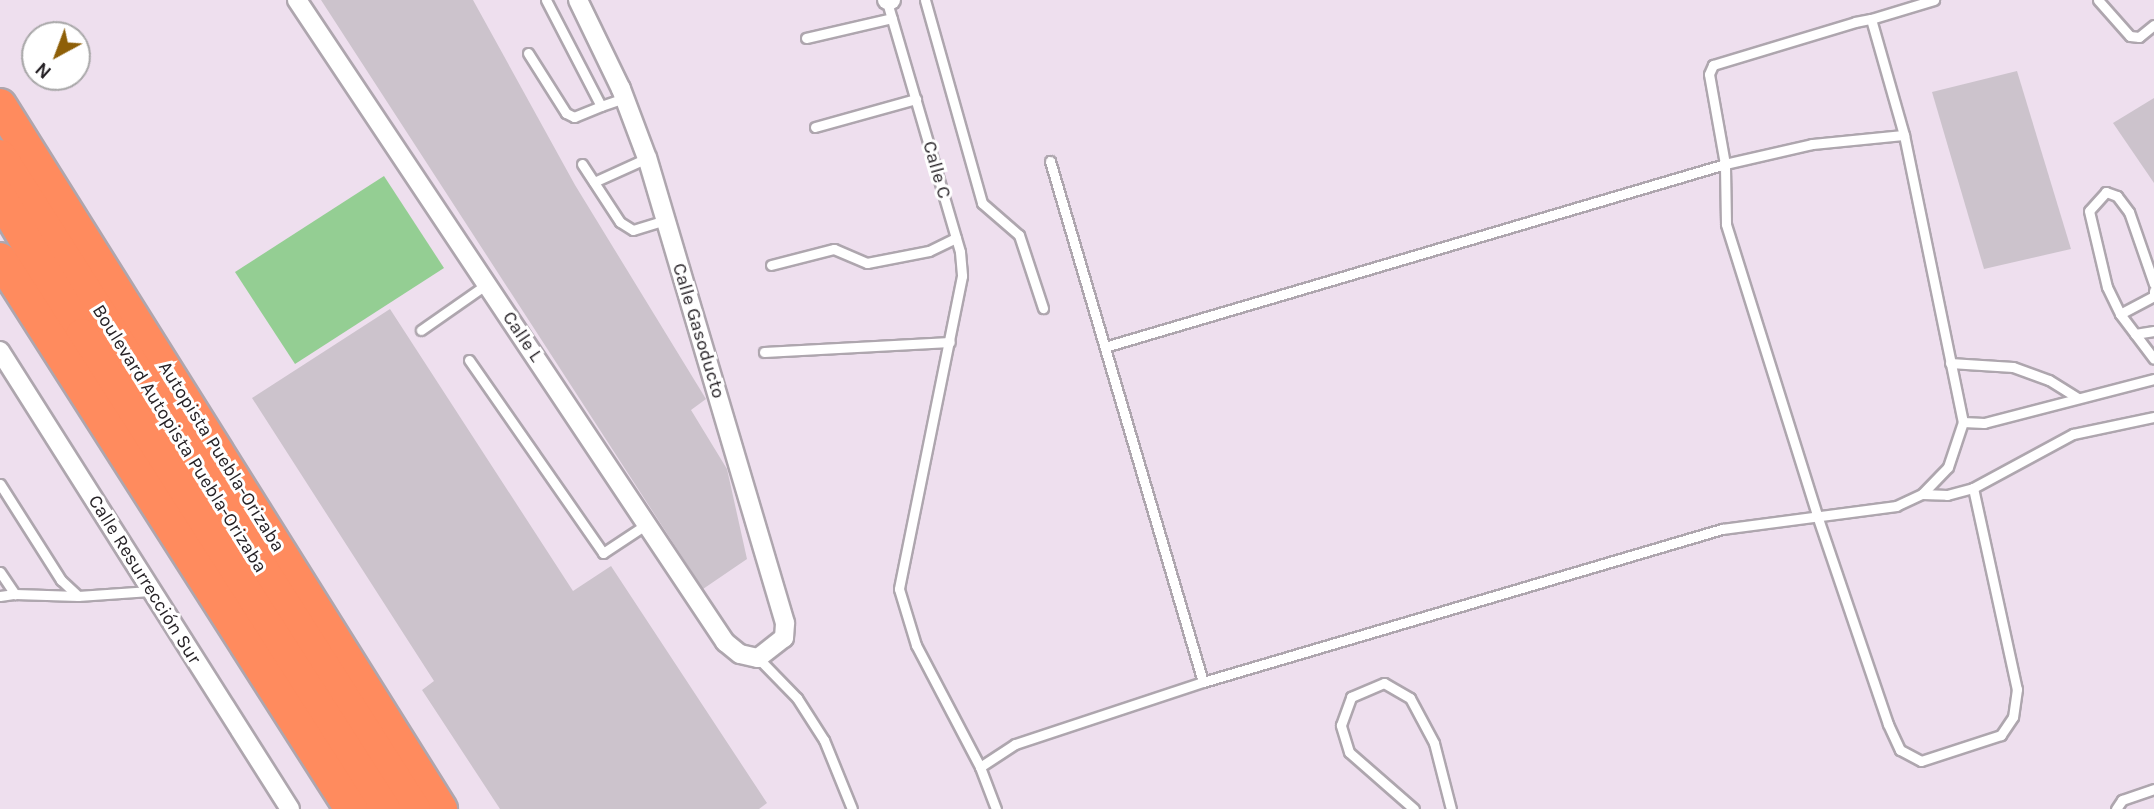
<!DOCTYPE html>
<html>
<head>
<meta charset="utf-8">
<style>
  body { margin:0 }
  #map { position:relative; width:2154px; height:809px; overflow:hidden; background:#f5ecf5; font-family:Karla,sans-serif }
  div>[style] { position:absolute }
  .built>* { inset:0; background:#eedfee }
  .green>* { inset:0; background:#94ce93 }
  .building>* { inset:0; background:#ccc3cc }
  .roads { filter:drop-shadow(2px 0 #aea6ae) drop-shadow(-2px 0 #aea6ae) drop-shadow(0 2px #aea6ae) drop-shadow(0 -2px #aea6ae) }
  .service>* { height:9px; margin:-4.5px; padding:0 4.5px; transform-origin:4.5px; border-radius:4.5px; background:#fff }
  .minor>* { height:18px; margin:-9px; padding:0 9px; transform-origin:9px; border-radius:9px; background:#fff }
  .motorway>* { height:32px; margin:-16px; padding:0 16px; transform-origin:16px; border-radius:16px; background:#ff8b5e }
  span { translate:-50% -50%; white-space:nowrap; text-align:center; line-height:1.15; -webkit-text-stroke:6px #fff; paint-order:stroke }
  .street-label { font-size:19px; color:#262226 }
  .north { position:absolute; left:21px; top:21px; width:70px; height:70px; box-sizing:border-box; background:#fff; border:2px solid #a8a7a8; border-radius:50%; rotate:221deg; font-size:19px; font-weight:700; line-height:28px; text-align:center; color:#262226 }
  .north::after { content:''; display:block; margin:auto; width:24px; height:32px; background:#8e5f08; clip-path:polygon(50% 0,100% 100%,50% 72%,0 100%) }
</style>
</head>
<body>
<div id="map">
  <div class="built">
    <div style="clip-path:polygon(evenodd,0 0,2154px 0,2154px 809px,0 809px,0 0,35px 35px,77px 35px,77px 77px,35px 77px,35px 35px)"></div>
  </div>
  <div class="green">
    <div style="clip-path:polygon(384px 176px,444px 268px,295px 364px,235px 272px)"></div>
  </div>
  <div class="building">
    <div style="clip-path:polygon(321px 0,473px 0,575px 185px,706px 399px,691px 410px,727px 469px,747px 559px,703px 589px)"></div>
    <div style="clip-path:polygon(2017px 71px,2071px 249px,1984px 269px,1932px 92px)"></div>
    <div style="clip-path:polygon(2154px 98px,2154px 183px,2113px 123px)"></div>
    <div style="clip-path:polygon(390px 309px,573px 591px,611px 566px,767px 803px,759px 809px,500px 809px,422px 690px,434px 681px,252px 398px)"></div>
  </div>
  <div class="roads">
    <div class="service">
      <div style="left:546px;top:0;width:119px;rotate:62.6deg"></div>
      <div style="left:601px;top:106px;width:24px;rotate:-19deg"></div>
      <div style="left:925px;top:0;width:211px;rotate:74.3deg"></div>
      <div style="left:982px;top:203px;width:49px;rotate:40.9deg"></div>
      <div style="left:1019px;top:235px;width:77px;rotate:71.8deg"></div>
      <div style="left:2098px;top:0;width:48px;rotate:48.4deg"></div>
      <div style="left:2130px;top:36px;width:9px;rotate:6deg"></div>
      <div style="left:2139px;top:37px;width:19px;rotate:-39deg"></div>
      <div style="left:887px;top:2px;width:260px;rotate:73.7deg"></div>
      <div style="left:960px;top:252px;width:24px;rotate:85deg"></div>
      <div style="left:962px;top:276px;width:319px;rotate:101.4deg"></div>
      <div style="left:899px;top:589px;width:59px;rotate:73.1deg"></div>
      <div style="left:916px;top:645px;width:138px;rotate:62.3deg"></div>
      <div style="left:1871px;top:19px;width:66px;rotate:-16.8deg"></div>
      <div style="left:806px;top:38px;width:88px;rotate:-13.1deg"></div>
      <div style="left:528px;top:53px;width:71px;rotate:57.7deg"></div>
      <div style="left:566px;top:113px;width:9px;rotate:27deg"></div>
      <div style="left:574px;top:117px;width:29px;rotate:-22deg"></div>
      <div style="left:815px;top:127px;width:105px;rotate:-15.5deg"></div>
      <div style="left:1050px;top:161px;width:543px;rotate:73.63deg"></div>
      <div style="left:582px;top:164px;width:69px;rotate:56.8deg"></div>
      <div style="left:620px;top:222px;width:15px;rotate:32deg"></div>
      <div style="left:633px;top:230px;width:34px;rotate:-17deg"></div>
      <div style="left:594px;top:182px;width:58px;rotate:-24.4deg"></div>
      <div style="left:771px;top:265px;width:65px;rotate:-14.3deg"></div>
      <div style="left:834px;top:249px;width:36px;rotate:23deg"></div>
      <div style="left:867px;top:263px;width:63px;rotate:-11deg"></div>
      <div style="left:929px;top:251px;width:30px;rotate:-26deg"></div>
      <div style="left:2154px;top:284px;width:76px;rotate:-109.1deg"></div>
      <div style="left:2129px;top:212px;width:20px;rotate:-127deg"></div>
      <div style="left:2117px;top:196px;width:12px;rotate:-160deg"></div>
      <div style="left:2106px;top:192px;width:25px;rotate:132deg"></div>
      <div style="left:2089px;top:211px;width:78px;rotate:76.7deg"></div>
      <div style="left:2107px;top:287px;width:30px;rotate:64deg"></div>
      <div style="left:2120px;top:314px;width:56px;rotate:52.9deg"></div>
      <div style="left:2120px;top:314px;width:38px;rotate:-28deg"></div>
      <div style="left:2154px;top:296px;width:5px;rotate:-90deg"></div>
      <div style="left:421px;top:330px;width:80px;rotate:-34.9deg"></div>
      <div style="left:2135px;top:334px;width:19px;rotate:-9deg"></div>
      <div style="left:1108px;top:346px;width:643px;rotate:-16.43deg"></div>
      <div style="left:1725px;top:164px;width:91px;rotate:-100.1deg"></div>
      <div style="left:1709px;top:74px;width:10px;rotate:-66deg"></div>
      <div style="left:1713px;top:65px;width:148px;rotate:-16.8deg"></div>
      <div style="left:1855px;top:22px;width:16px;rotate:-11deg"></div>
      <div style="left:1871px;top:19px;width:121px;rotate:74.1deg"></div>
      <div style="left:764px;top:352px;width:186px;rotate:-3.1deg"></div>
      <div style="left:469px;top:360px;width:235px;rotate:55.2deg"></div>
      <div style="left:603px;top:553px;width:53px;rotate:-33.4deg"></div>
      <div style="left:1950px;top:363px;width:63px;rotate:3.6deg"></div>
      <div style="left:2013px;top:367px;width:38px;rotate:20deg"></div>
      <div style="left:2049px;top:380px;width:34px;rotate:32deg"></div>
      <div style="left:0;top:484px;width:114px;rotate:57.6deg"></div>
      <div style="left:61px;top:580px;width:23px;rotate:43deg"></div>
      <div style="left:78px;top:596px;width:72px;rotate:-4deg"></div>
      <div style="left:1973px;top:488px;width:206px;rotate:77.7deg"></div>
      <div style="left:2017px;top:689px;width:28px;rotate:98deg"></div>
      <div style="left:2013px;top:717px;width:22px;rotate:124deg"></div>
      <div style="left:2001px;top:735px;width:84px;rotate:162deg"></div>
      <div style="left:1921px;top:761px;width:24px;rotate:-152deg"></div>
      <div style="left:1900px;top:750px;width:29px;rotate:-115deg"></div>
      <div style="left:1888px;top:724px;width:218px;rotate:-108.8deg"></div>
      <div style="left:1818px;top:518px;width:308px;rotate:-107.4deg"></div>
      <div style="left:1726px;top:224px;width:60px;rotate:-91deg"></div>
      <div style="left:1725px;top:164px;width:89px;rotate:-12.9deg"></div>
      <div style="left:1812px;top:144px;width:92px;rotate:-5.6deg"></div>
      <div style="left:1904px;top:135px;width:293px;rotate:78.4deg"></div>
      <div style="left:1963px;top:422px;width:21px;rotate:3deg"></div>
      <div style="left:1984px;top:423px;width:176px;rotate:-14.5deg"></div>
      <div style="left:1922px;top:494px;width:25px;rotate:2deg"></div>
      <div style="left:1947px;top:495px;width:27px;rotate:-15deg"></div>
      <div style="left:1973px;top:488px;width:114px;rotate:-28.4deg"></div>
      <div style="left:2073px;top:434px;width:83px;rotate:-11.9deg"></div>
      <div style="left:0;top:572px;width:27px;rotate:56deg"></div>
      <div style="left:15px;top:594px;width:63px;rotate:1.8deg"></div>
      <div style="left:0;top:596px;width:15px;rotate:-8deg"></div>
      <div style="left:758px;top:658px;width:56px;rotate:45.7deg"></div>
      <div style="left:797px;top:698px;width:50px;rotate:57.3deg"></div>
      <div style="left:824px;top:740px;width:74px;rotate:67.9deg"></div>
      <div style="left:996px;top:809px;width:45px;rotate:-110.9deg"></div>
      <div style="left:980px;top:767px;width:42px;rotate:-33.3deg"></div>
      <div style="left:1015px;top:744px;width:198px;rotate:-18.3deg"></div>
      <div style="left:1203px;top:682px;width:541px;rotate:-16.43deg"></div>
      <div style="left:1722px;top:529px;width:176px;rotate:-7.5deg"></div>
      <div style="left:1896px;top:506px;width:29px;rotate:-25deg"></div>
      <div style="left:1922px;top:494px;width:37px;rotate:-46deg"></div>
      <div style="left:1948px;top:467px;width:47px;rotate:-71.6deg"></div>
      <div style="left:1414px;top:809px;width:86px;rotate:-138.8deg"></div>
      <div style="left:1349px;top:752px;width:28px;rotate:-107deg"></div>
      <div style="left:1341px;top:725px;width:30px;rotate:-70deg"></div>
      <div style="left:1351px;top:697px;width:36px;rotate:-23deg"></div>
      <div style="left:1384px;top:683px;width:30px;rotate:30deg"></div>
      <div style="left:1410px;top:698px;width:51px;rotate:61.9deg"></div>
      <div style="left:1434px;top:743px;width:68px;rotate:75.6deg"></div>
      <div style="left:2116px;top:809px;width:11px;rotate:-56deg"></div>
      <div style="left:2122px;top:800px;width:34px;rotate:-19deg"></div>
    </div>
    <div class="minor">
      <div style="left:297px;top:0;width:772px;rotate:56.31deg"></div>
      <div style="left:725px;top:642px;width:19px;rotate:39deg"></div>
      <div style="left:740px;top:654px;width:18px;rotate:13deg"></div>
      <div style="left:758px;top:658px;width:33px;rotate:-38deg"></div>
      <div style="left:784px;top:638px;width:15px;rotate:-86deg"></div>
      <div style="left:785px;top:623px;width:485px;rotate:-106.5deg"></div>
      <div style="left:647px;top:158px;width:74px;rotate:-110.6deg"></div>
      <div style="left:621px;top:89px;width:99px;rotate:-115.8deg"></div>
      <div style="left:887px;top:0;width:4px"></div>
      <div style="left:0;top:351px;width:542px;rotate:57.66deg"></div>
    </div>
    <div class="motorway">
      <div style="left:0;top:105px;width:831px;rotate:57.94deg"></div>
      <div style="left:0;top:156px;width:773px;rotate:57.63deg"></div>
      <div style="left:0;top:197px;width:161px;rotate:59.3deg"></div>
      <div style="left:82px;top:335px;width:562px;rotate:57.5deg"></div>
      <div style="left:0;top:259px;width:652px;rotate:57.45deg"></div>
    </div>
  </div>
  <div class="street-label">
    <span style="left:936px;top:170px;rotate:74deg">Calle C</span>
    <span style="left:698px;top:331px;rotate:73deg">Calle Gasoducto</span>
    <span style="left:522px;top:337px;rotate:56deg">Calle L</span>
    <span style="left:179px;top:439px;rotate:58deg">Boulevard Autopista Puebla-Orizaba</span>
    <span style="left:221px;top:457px;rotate:58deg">Autopista Puebla-Orizaba</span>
    <span style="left:144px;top:580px;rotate:58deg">Calle Resurrección Sur</span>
  </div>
  <div class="north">N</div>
</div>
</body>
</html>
